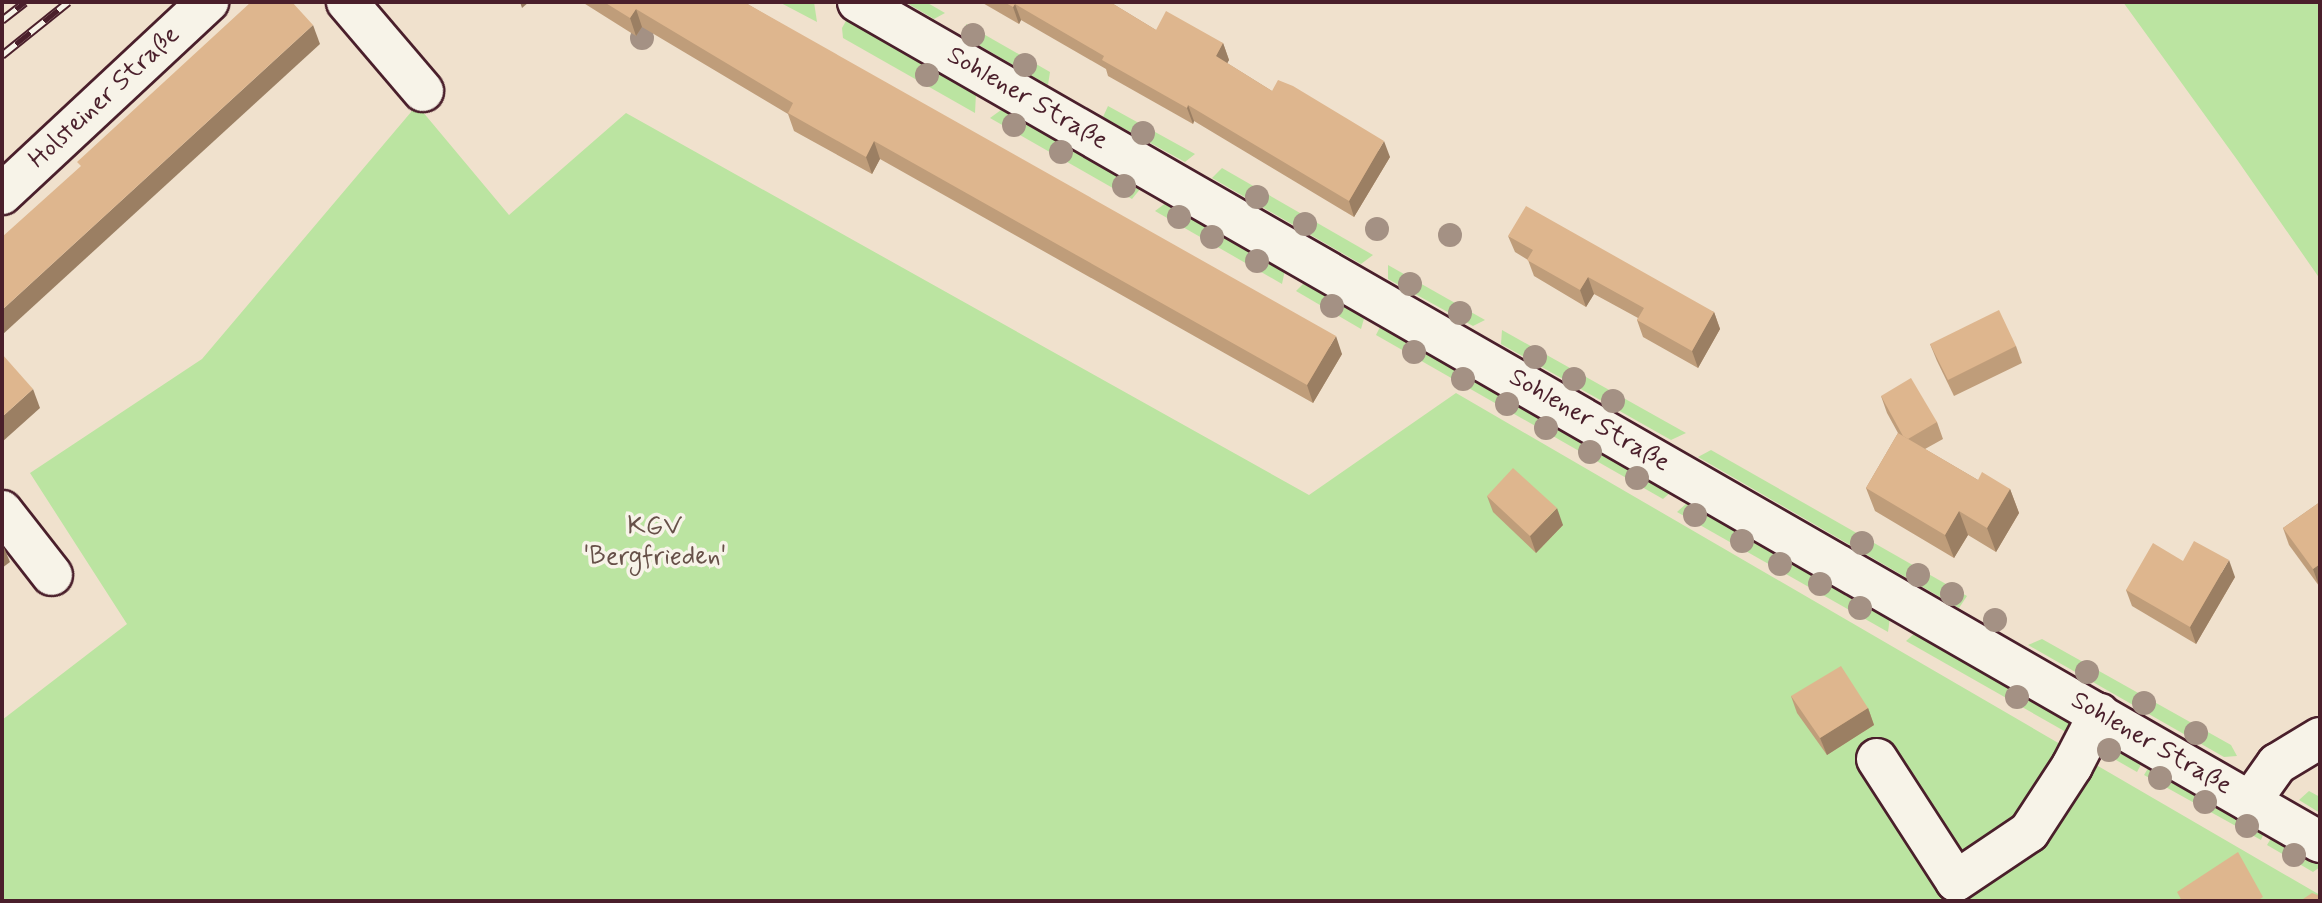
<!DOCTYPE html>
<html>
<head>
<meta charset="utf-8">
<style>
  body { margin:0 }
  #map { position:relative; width:2322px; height:903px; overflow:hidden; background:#f0e1cd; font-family:Mynerve,sans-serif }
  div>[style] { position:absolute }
  .green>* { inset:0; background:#bbe4a1 }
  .roads { filter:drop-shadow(2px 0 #4a1f2b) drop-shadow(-2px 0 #4a1f2b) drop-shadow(0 2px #4a1f2b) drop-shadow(0 -2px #4a1f2b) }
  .minor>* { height:40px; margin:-20px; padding:0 20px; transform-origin:20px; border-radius:20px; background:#f7f3e8 }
  .rail>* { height:9px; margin-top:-4.5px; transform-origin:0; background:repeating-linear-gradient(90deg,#f7f3e8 0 18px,#4a1f2b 0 36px); box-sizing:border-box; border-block:2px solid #4a1f2b }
  .trees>* { width:24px; height:24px; margin:-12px; border-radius:50%; background:#a49184 }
  .wall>* { inset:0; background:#bf9d7a }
  .shaded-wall>* { inset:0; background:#9b7f63 }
  .building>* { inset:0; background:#deb68e }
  span { translate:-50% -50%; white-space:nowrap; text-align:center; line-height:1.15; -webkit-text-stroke:7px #f7f3e8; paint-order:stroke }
  .street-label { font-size:26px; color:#4a1f2b }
  .park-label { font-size:26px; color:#665048 }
  .frame { position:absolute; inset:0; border:4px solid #4a1f2b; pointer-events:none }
</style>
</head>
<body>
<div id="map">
  <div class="green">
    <div style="clip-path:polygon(779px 2px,814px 2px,817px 22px)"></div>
    <div style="clip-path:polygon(905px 2px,926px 2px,945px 13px,934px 19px)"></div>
    <div style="clip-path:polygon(2123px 2px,2320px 2px,2320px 279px,2238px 161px)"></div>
    <div style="clip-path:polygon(847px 19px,976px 93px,975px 113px,843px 38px,842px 28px)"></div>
    <div style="clip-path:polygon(966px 24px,1050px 72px,1048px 85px,965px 37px)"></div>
    <div style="clip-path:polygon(417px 105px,509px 215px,626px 113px,1309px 495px,1456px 393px,2320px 895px,2320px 899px,2px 901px,2px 720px,127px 624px,30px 473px,202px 359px)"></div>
    <div style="clip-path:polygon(1108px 106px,1195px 154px,1185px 162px,1103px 117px)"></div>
    <div style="clip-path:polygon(1001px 110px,1141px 188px,1132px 199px,990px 118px)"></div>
    <div style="clip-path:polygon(1222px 168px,1373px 255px,1361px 264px,1212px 178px)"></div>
    <div style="clip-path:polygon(1167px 202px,1285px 270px,1282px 284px,1155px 211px)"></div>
    <div style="clip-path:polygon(1388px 265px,1485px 320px,1473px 326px,1388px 279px)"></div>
    <div style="clip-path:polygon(1305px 282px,1365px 315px,1361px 329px,1296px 291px)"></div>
    <div style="clip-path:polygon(1381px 325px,1672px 491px,1663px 499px,1376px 335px)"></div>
    <div style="clip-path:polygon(1502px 330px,1686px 433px,1671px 440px,1501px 344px)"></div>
    <div style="clip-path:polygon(1711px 450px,1967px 596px,1959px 608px,1698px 457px)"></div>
    <div style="clip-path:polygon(1687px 503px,1890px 617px,1888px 632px,1677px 512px)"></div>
    <div style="clip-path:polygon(1916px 632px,2075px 723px,2073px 736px,1906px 641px)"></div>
    <div style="clip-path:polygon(2042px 639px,2231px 745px,2237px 756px,2224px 757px,2028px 645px)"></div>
    <div style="clip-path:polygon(2103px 739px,2143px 761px,2137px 772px,2095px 748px)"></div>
    <div style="clip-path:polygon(2150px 765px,2265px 830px,2261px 840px,2144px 775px)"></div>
    <div style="clip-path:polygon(2309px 791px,2320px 797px,2320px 813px,2299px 800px)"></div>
    <div style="clip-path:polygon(2273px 835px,2320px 862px,2320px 867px,2313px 872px,2267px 845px)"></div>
  </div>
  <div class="roads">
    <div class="minor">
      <div style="left:347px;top:2px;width:117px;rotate:49.5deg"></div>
      <div style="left:858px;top:2px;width:1686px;rotate:29.88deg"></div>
      <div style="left:2px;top:194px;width:282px;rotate:-43deg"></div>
      <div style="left:2px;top:511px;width:81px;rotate:52deg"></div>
      <div style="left:1877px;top:759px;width:145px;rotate:57.1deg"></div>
      <div style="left:1956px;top:881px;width:88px;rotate:-33.9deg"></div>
      <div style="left:2029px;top:832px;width:79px;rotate:-56.9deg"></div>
      <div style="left:2072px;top:766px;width:59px;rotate:-62.6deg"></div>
      <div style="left:2250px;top:802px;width:47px;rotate:-54.6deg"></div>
      <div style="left:2277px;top:764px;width:50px;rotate:-31.2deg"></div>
    </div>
  </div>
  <div class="rail">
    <div style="left:2px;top:20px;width:29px;rotate:-38deg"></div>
    <div style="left:2px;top:55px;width:85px;rotate:-38.8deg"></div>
  </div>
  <div class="trees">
    <div style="left:973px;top:35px"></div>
    <div style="left:642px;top:38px"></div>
    <div style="left:1025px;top:65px"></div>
    <div style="left:927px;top:75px"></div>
    <div style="left:1014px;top:125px"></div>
    <div style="left:1143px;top:133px"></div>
    <div style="left:1061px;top:152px"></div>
    <div style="left:1124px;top:186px"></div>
    <div style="left:1257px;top:197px"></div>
    <div style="left:1179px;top:217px"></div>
    <div style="left:1305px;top:224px"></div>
    <div style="left:1377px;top:229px"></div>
    <div style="left:1450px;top:235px"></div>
    <div style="left:1212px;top:237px"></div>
    <div style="left:1257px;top:261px"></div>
    <div style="left:1410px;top:284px"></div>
    <div style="left:1332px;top:306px"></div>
    <div style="left:1460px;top:313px"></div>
    <div style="left:1414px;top:352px"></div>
    <div style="left:1535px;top:357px"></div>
    <div style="left:1463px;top:379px"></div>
    <div style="left:1574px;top:379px"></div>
    <div style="left:1613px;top:401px"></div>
    <div style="left:1507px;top:404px"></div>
    <div style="left:1546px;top:428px"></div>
    <div style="left:1590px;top:452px"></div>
    <div style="left:1637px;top:478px"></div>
    <div style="left:1695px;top:515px"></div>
    <div style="left:1742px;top:541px"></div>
    <div style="left:1862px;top:543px"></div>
    <div style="left:1780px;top:564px"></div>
    <div style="left:1918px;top:575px"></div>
    <div style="left:1820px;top:584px"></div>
    <div style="left:1952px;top:594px"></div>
    <div style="left:1860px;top:608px"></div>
    <div style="left:1995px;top:620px"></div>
    <div style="left:2087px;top:672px"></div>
    <div style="left:2017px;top:697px"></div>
    <div style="left:2144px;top:703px"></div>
    <div style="left:2196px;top:733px"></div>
    <div style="left:2109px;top:750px"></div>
    <div style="left:2160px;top:778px"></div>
    <div style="left:2205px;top:802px"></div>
    <div style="left:2247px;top:826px"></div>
    <div style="left:2294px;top:855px"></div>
  </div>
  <div class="wall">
    <div style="clip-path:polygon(582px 2px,744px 2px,1342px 354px,1313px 403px,880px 159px,872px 174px,794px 131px,788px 114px,642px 27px,636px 36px)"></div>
    <div style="clip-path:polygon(981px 2px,1110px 2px,1156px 30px,1223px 43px,1229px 60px,1227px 63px,1272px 91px,1390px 157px,1354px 217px,1194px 121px,1193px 124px,1108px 76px,1106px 69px,1021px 20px,1019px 24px)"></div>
    <div style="clip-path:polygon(1508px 236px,1714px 312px,1720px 329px,1698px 368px,1643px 337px,1637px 320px,1638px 318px,1594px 294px,1586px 307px,1534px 276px,1528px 260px,1515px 252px)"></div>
    <div style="clip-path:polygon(1930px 344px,2016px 346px,2022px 363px,1954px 396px,1937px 361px)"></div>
    <div style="clip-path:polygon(1881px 396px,1937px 422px,1943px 439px,1925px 449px,1978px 480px,2010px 489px,2019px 513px,1996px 552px,1968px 535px,1954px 558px,1875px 511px,1866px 488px,1898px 433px,1887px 413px)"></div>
    <div style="clip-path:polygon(1487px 496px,1563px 525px,1536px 553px,1493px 512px)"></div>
    <div style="clip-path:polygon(2320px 502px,2319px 586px,2289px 545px,2283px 528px)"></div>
    <div style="clip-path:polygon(2183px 561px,2235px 577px,2196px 644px,2132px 606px,2126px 590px)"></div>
    <div style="clip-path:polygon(1791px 696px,1868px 708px,1874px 725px,1827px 755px,1797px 713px)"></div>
  </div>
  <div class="shaded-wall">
    <div style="clip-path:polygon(520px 2px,529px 2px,522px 8px)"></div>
    <div style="clip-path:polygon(1015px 4px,1021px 20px,1019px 24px,1013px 7px)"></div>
    <div style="clip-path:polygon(636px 9px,642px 27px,636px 36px,630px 18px)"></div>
    <div style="clip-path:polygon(313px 25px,320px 44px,2px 335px,2px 310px)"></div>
    <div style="clip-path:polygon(1223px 43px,1229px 60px,1222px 73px,1216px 56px)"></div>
    <div style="clip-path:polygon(1188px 105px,1194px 121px,1193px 124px,1187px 108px)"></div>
    <div style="clip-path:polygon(874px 141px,880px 159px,872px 174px,866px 157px)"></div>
    <div style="clip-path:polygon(1384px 141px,1390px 157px,1354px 217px,1349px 201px)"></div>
    <div style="clip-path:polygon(1588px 277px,1594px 294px,1586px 307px,1580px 290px)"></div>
    <div style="clip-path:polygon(1714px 312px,1720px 329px,1698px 368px,1692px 351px)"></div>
    <div style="clip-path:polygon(1336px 336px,1342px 354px,1313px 403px,1307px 385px)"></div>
    <div style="clip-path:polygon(33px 389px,40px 408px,2px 442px,2px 417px)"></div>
    <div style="clip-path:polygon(2010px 489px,2019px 513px,1996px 552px,1987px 528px)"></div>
    <div style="clip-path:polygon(1557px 508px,1563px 525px,1536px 553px,1530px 536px)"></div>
    <div style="clip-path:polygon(1959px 511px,1968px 535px,1954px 558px,1945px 535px)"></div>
    <div style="clip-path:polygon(3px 545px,10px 562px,2px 568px,2px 546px)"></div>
    <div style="clip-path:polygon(2229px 560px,2235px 577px,2196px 644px,2190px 627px)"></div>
    <div style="clip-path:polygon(2320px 564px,2320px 585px,2319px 586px,2313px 569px)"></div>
    <div style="clip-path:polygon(1868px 708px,1874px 725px,1827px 755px,1820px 738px)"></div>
  </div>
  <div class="building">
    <div style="clip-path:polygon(251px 2px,292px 2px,313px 25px,2px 310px,2px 237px,81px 166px,77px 162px)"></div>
    <div style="clip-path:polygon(604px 2px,744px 2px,1336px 336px,1307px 385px,874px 141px,866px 157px,788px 113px,793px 103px,636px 9px,630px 18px)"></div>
    <div style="clip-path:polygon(1004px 2px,1110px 2px,1156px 30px,1166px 11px,1223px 43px,1216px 56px,1272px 91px,1278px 80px,1293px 86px,1384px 141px,1349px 201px,1188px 105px,1187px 108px,1102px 60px,1104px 56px,1015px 4px,1013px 7px)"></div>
    <div style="clip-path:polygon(1526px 206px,1714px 312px,1692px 351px,1637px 320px,1644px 308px,1588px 277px,1580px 290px,1527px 260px,1533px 250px,1508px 236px)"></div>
    <div style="clip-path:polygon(1999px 310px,2016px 346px,1948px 380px,1930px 344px)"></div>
    <div style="clip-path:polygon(2px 354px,33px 389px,2px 417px)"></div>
    <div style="clip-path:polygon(1911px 378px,1937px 422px,1908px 439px,1903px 436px,1881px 396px)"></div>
    <div style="clip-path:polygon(1898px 433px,1978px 480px,1982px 472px,2010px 489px,1987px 528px,1959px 511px,1945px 535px,1866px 488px)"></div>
    <div style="clip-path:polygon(1513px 468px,1557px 508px,1530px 536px,1487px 496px)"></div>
    <div style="clip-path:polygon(2320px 502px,2320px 564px,2313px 569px,2283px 528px)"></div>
    <div style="clip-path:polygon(2194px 541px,2229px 560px,2190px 627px,2126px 590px,2153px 543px,2183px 561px)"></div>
    <div style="clip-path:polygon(1841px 666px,1868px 708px,1820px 738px,1791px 696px)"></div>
    <div style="clip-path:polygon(2238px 852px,2263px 897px,2257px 901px,2182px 901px,2177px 892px)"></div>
    <div style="clip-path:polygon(2312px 893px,2320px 896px,2320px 901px,2300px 901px)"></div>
  </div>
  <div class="street-label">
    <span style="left:105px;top:98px;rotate:-43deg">Holsteiner Straße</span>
    <span style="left:1027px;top:99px;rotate:30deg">Sohlener Straße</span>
    <span style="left:1589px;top:421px;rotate:30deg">Sohlener Straße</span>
    <span style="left:2151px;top:744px;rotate:30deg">Sohlener Straße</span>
  </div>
  <div class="park-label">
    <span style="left:655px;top:543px">KGV<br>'Bergfrieden'</span>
  </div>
  <div class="frame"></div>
</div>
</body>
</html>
